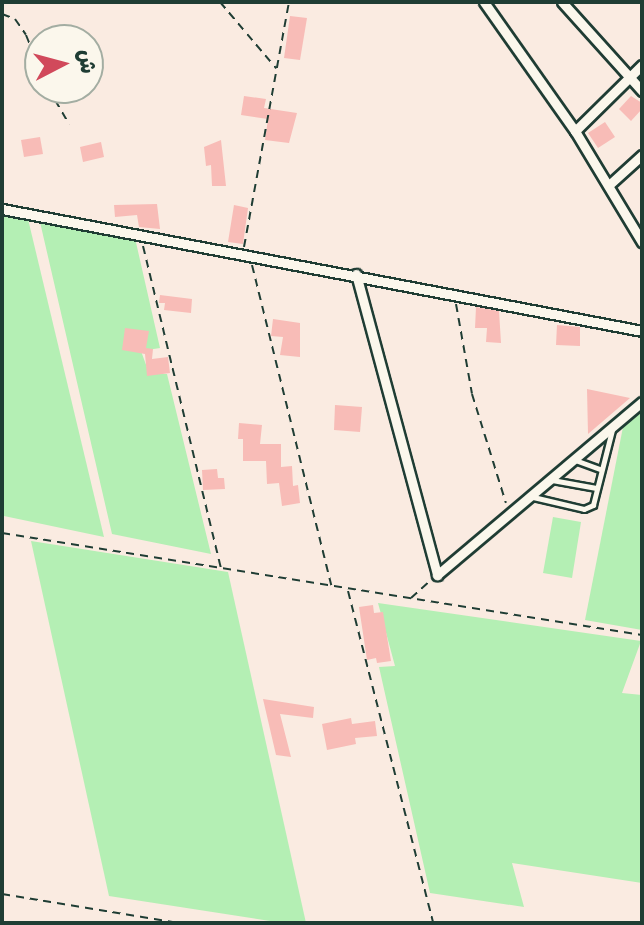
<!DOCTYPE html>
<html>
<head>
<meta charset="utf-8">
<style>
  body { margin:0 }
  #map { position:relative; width:644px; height:925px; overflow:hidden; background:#faebe1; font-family:Mynerve,"Playpen Sans Arabic",sans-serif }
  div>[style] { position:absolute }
  .green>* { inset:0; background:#b4efb4 }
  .building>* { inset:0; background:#f8bcb7 }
  .path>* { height:2px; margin-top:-1px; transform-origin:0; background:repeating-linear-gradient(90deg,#1f3d34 0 8px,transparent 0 14px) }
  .roads { filter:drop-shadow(2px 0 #1f3d34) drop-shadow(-2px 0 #1f3d34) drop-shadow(0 2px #1f3d34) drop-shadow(0 -2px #1f3d34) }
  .lane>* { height:5px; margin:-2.5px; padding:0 2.5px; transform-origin:2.5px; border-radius:2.5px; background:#fbf7ec }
  .street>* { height:9px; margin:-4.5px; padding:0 4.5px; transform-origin:4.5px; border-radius:4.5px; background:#fbf7ec }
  span { translate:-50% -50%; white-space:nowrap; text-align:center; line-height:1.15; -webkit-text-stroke:6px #fbf7ec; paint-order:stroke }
  .frame { position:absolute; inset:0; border:4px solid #1f3d34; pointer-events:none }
  .north { position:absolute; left:24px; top:24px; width:80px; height:80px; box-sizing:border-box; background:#fbf7ec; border:2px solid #a3ada2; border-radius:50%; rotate:84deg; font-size:22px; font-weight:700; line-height:32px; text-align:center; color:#1f3d34 }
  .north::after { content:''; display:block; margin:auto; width:28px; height:36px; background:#d1495b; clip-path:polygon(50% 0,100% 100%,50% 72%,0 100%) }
</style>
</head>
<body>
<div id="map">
  <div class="green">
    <div style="clip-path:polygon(2px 215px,28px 219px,104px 537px,4px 516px)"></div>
    <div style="clip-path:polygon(40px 222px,135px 238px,160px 348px,141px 351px,149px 373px,167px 374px,211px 554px,112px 534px)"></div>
    <div style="clip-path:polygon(642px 411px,642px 630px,585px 620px,623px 427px)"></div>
    <div style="clip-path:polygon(553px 517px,581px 522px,572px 578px,543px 573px)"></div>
    <div style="clip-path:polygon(31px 541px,228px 572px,306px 923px,283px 923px,109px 896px)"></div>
    <div style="clip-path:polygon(378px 603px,641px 641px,622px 693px,642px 695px,642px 883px,512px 863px,524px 907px,430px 893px,379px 667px,395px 666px)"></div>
  </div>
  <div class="building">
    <div style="clip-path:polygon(290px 16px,307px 18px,300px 60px,284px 58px)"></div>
    <div style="clip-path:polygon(244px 96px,266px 99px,264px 108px,297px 113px,289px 143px,265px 140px,268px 119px,241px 115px)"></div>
    <div style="clip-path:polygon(631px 96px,642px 103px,642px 109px,631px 121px,619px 109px)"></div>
    <div style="clip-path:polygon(605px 122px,615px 137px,598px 148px,588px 133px)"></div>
    <div style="clip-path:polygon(40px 137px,43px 154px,24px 157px,21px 140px)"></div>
    <div style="clip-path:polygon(221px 140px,226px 186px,212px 186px,211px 165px,206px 166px,204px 147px)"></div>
    <div style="clip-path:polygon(101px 142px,104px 157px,83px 162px,80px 147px)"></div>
    <div style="clip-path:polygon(157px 204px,160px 229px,139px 227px,137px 215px,115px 217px,114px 205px)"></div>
    <div style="clip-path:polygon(234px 205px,248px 208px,243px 244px,228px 242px)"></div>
    <div style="clip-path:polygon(160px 295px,192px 299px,191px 313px,164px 310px,165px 303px,159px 303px)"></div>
    <div style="clip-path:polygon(476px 307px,499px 311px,501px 343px,486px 342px,487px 328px,475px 328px)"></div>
    <div style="clip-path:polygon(273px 319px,300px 323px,300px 357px,280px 355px,283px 337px,271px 336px)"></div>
    <div style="clip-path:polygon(557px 325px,580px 327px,580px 346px,556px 345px)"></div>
    <div style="clip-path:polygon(125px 328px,149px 331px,146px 348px,153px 349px,152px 359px,168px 357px,170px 373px,147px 376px,145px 354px,122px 350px)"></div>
    <div style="clip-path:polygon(587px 389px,630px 398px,588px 434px)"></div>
    <div style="clip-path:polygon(335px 405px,362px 407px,360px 432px,334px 430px)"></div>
    <div style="clip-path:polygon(239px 423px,262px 425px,260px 444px,281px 444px,281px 467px,292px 466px,293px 486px,298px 485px,300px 503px,282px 506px,279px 483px,267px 484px,266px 461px,243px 461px,243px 439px,238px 439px)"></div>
    <div style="clip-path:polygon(217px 469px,218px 478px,224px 478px,225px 489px,203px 490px,202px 470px)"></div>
    <div style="clip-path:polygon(373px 605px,374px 613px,383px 612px,391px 661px,377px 663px,376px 658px,367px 660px,359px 607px)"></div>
    <div style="clip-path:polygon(263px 699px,314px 707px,313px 718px,280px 714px,291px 757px,276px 755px)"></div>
    <div style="clip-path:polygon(351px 718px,352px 724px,375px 721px,377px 736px,355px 738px,356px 744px,327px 750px,322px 724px)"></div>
  </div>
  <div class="path">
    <div style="left:220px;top:2px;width:87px;rotate:49.7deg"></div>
    <div style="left:2px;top:14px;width:14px;rotate:21deg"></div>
    <div style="left:15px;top:19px;width:19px;rotate:55deg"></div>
    <div style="left:26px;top:35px;width:37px;rotate:68deg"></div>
    <div style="left:48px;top:88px;width:42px;rotate:59.7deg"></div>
    <div style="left:143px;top:246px;width:332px;rotate:76.4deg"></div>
    <div style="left:244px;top:247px;width:249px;rotate:-79.6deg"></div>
    <div style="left:252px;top:265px;width:330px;rotate:76.1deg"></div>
    <div style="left:456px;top:304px;width:91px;rotate:79.9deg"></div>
    <div style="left:472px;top:394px;width:114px;rotate:72.7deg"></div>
    <div style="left:2px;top:533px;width:648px;rotate:9.06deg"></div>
    <div style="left:348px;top:591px;width:343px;rotate:75.6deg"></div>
    <div style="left:411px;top:598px;width:25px;rotate:-42deg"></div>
    <div style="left:2px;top:894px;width:179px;rotate:9.3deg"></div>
  </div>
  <div class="roads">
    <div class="lane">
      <div style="left:575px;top:460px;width:27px;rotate:20deg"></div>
      <div style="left:552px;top:480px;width:45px;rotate:10.3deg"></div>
      <div style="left:533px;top:497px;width:52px;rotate:13.2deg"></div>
      <div style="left:584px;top:509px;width:10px;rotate:-24deg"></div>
      <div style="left:593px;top:505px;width:77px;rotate:-75.8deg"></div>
    </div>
    <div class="street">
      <div style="left:484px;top:2px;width:158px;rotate:54.8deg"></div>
      <div style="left:575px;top:131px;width:130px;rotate:58.9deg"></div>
      <div style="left:562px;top:2px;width:120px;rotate:48deg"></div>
      <div style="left:575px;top:131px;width:94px;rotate:-44.6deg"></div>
      <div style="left:610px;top:184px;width:43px;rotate:-42.2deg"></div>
      <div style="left:2px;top:209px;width:652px;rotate:10.79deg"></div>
      <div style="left:356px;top:274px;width:312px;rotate:74.9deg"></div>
      <div style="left:437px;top:575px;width:268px;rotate:-40.2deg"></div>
    </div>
  </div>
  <div class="frame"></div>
  <div class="north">ش</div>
</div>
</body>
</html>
